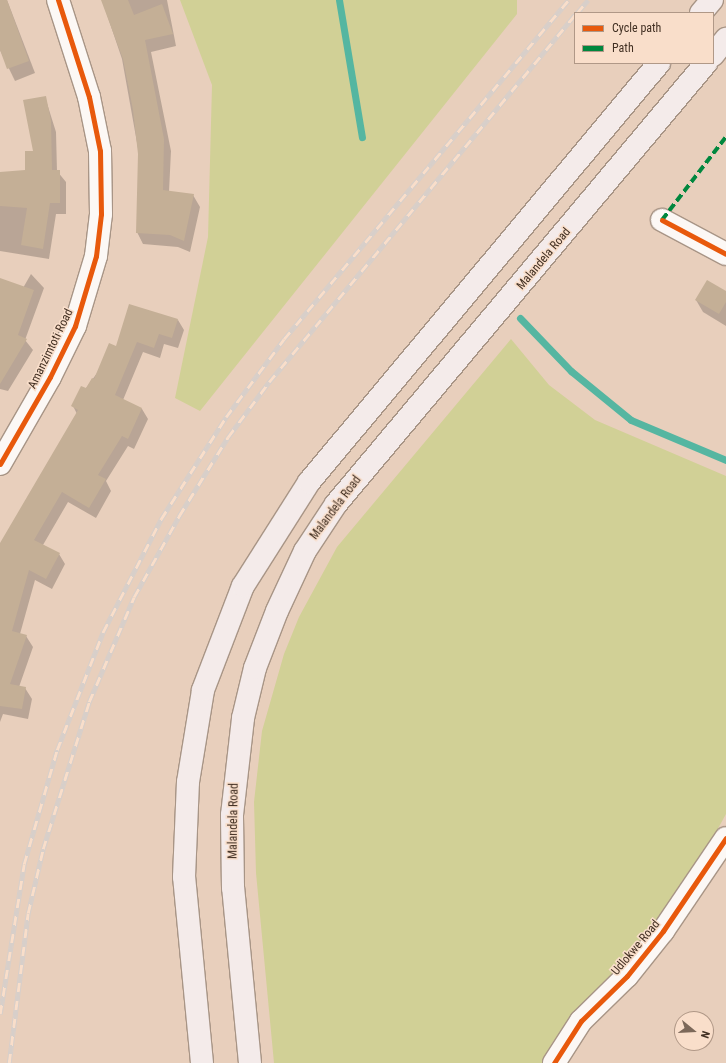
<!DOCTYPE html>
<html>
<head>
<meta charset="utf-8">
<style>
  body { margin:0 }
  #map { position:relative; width:726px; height:1063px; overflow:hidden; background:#e8cfbc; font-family:"Roboto Condensed",sans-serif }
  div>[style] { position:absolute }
  .green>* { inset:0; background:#d1d096 }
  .shadow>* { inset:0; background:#0003 }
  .stream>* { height:7px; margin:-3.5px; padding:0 3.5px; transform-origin:3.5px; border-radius:3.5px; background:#55b6a1 }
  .building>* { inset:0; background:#c4af96 }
  .roads { filter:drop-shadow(1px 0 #a89586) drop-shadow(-1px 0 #a89586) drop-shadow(0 1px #a89586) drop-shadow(0 -1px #a89586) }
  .minor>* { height:22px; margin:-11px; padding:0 11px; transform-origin:11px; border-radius:11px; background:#fcf8f5 }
  .secondary>* { height:22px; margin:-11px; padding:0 11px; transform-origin:11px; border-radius:11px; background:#f4ebea }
  .rail>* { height:4.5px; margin-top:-2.25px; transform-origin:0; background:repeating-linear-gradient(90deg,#f9deca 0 9px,#d7cfca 0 18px); box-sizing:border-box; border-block:1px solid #d7cfca }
  .quiet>* { height:4px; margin-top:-2px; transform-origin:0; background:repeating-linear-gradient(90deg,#00873e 0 8px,transparent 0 12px) }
  .cycleway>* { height:5px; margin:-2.5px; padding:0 2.5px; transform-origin:2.5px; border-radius:2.5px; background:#e8590c }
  span { translate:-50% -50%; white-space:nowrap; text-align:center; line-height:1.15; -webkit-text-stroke:3px #f9deca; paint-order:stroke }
  .street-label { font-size:12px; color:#423023 }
  .legend { position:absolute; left:574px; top:12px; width:140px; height:52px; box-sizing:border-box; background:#f9deca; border:1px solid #b09887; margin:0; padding:5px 7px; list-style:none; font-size:12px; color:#423023 }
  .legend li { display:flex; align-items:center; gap:8px; height:20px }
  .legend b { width:20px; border:1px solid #b09887 }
  .north { position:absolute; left:674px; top:1011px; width:40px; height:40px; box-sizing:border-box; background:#f9deca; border:1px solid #b09887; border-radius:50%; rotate:108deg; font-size:11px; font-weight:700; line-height:16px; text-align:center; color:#423023 }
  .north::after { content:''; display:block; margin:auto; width:14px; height:18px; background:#7c6859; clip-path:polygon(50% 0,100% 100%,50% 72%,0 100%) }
</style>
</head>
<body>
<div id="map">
  <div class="green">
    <div style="clip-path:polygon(180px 0,517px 0,517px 14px,200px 411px,175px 398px,208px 237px,212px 85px)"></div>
    <div style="clip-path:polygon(511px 339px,549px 385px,595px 420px,726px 476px,726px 814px,695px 870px,645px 936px,552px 1043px,545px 1063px,274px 1063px,256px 873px,254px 802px,262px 731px,284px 654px,299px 617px,337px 547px)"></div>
  </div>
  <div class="shadow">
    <div style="clip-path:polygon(0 0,7px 0,35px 73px,15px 81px,0 50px)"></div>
    <div style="clip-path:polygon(102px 0,167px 0,176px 46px,151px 52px,171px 151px,169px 192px,193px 195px,200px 207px,190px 252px,178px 247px,143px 244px,137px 232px,139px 154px,122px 59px)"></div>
    <div style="clip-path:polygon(45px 97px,56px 132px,57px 171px,66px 182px,66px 214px,56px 214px,49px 259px,0 251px,0 192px,26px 171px,34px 152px)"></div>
    <div style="clip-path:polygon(31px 274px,44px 288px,25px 340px,33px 350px,8px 391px,0 389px,0 279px,23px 288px)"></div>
    <div style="clip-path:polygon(726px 292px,726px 326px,703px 312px,696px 300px)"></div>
    <div style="clip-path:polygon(178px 320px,184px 330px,178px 348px,164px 344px,160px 358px,143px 352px,123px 400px,142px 409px,148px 419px,134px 449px,128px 446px,106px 481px,111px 491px,96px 518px,68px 502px,43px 545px,59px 554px,65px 564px,52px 589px,35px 580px,20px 634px,26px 636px,33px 647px,19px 687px,25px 688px,32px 699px,28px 719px,3px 714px,0 722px,0 546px,77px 414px,73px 406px,116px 347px)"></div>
  </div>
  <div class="stream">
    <div style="left:339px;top:0;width:139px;rotate:80.5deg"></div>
    <div style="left:520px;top:318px;width:74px;rotate:46.1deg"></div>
    <div style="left:571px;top:371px;width:77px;rotate:39.2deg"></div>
    <div style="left:631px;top:420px;width:103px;rotate:22.8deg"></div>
  </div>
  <div class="building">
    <div style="clip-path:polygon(0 0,7px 0,29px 61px,7px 69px,0 50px)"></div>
    <div style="clip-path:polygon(101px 0,128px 0,134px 15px,162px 4px,173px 34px,145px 40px,164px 139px,163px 190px,194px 194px,184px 241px,170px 235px,136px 233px,138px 154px,133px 110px,123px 59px)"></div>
    <div style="clip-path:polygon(46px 96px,51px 121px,52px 170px,60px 170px,60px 203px,50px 203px,43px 249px,21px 245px,27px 208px,0 206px,0 172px,25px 170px,25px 151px,33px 151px,23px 100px)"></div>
    <div style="clip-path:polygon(0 278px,34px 290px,18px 335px,27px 339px,0 384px)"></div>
    <div style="clip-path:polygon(707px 280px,726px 291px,726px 302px,719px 314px,695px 300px)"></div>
    <div style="clip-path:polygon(129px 304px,178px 319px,172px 338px,159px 334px,154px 348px,137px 342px,115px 395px,142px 408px,128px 439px,122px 436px,98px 475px,106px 479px,89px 508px,62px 492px,34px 540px,60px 553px,46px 579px,29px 570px,12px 631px,27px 635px,10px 684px,26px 687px,22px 709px,0 706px,0 543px,78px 410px,71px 406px,81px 386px,86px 388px,92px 378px,94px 379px,109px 343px,116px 346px)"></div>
  </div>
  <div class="roads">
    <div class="minor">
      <div style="left:662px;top:220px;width:72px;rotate:28deg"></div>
      <div style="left:0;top:464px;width:100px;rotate:-60.1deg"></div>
      <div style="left:50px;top:377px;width:57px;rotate:-63.9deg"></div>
      <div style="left:75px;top:326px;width:73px;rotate:-73.3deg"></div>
      <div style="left:96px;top:256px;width:42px;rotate:-83.2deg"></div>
      <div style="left:101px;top:214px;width:63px;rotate:-90.9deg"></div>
      <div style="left:100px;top:151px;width:55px;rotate:-101.5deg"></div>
      <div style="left:89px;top:97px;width:102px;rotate:-107.7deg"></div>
      <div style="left:554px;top:1063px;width:50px;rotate:-57.3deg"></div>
      <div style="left:581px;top:1021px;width:64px;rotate:-44.4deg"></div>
      <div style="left:627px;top:976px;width:58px;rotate:-51.3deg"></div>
      <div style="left:663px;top:931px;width:112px;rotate:-55.9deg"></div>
    </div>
    <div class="secondary">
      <div style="left:701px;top:13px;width:17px;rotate:-50deg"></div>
      <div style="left:713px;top:55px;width:21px;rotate:-51deg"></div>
      <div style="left:202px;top:1063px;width:187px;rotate:-95.5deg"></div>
      <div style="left:184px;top:877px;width:95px;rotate:-87.6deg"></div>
      <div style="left:188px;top:782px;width:93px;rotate:-80.7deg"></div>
      <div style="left:203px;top:690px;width:111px;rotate:-69deg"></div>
      <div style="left:243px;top:586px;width:123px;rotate:-57.6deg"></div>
      <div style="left:309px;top:482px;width:546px;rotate:-50.13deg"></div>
      <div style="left:250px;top:1063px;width:176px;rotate:-95.5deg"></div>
      <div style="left:233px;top:888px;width:73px;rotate:-90.8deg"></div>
      <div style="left:232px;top:815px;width:98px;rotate:-83.5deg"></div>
      <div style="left:243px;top:718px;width:51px;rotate:-76.5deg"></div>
      <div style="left:255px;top:668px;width:61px;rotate:-68.9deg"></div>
      <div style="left:277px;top:611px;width:66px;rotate:-65deg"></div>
      <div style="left:305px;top:551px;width:56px;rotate:-56.6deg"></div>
      <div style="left:336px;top:504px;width:576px;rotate:-50deg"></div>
    </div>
  </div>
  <div class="rail">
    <div style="left:577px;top:13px;width:17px;rotate:-50deg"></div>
    <div style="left:0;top:1014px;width:152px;rotate:-80.9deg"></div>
    <div style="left:24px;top:864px;width:119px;rotate:-73.9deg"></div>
    <div style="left:57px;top:750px;width:127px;rotate:-68.7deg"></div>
    <div style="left:103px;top:632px;width:127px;rotate:-62.8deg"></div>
    <div style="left:161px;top:519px;width:121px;rotate:-57.5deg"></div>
    <div style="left:226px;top:417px;width:97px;rotate:-53.4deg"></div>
    <div style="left:284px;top:339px;width:442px;rotate:-50deg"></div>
    <div style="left:9px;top:1063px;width:151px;rotate:-82.8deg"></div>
    <div style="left:28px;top:913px;width:66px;rotate:-76.8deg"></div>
    <div style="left:43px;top:849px;width:154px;rotate:-72.6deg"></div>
    <div style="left:89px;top:702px;width:114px;rotate:-66.8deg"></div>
    <div style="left:134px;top:597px;width:93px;rotate:-60.9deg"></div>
    <div style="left:179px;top:516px;width:93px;rotate:-58.2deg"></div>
    <div style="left:228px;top:437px;width:69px;rotate:-53.3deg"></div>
    <div style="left:269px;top:382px;width:478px;rotate:-50.2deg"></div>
  </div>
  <div class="quiet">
    <div style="left:662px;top:220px;width:105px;rotate:-52.4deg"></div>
  </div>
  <div class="cycleway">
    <div style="left:662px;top:220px;width:72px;rotate:28deg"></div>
    <div style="left:0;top:464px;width:100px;rotate:-60.1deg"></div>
    <div style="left:50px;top:377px;width:57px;rotate:-63.9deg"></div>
    <div style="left:75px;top:326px;width:73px;rotate:-73.3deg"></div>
    <div style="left:96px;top:256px;width:42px;rotate:-83.2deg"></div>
    <div style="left:101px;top:214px;width:63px;rotate:-90.9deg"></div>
    <div style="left:100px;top:151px;width:55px;rotate:-101.5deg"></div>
    <div style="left:89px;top:97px;width:102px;rotate:-107.7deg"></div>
    <div style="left:554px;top:1063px;width:50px;rotate:-57.3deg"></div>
    <div style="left:581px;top:1021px;width:64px;rotate:-44.4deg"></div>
    <div style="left:627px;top:976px;width:58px;rotate:-51.3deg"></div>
    <div style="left:663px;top:931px;width:112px;rotate:-55.9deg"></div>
  </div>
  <div class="street-label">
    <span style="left:544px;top:259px;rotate:-50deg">Malandela Road</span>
    <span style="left:51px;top:349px;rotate:-64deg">Amanzimtoti Road</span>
    <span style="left:336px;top:508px;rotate:-53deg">Malandela Road</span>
    <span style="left:234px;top:821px;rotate:-89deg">Malandela Road</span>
    <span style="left:636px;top:948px;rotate:-50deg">Udlokwe Road</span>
  </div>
  <ul class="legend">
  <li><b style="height:5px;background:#e8590c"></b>Cycle path</li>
  <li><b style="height:5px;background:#00873e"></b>Path</li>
  </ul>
  <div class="north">N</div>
</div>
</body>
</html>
